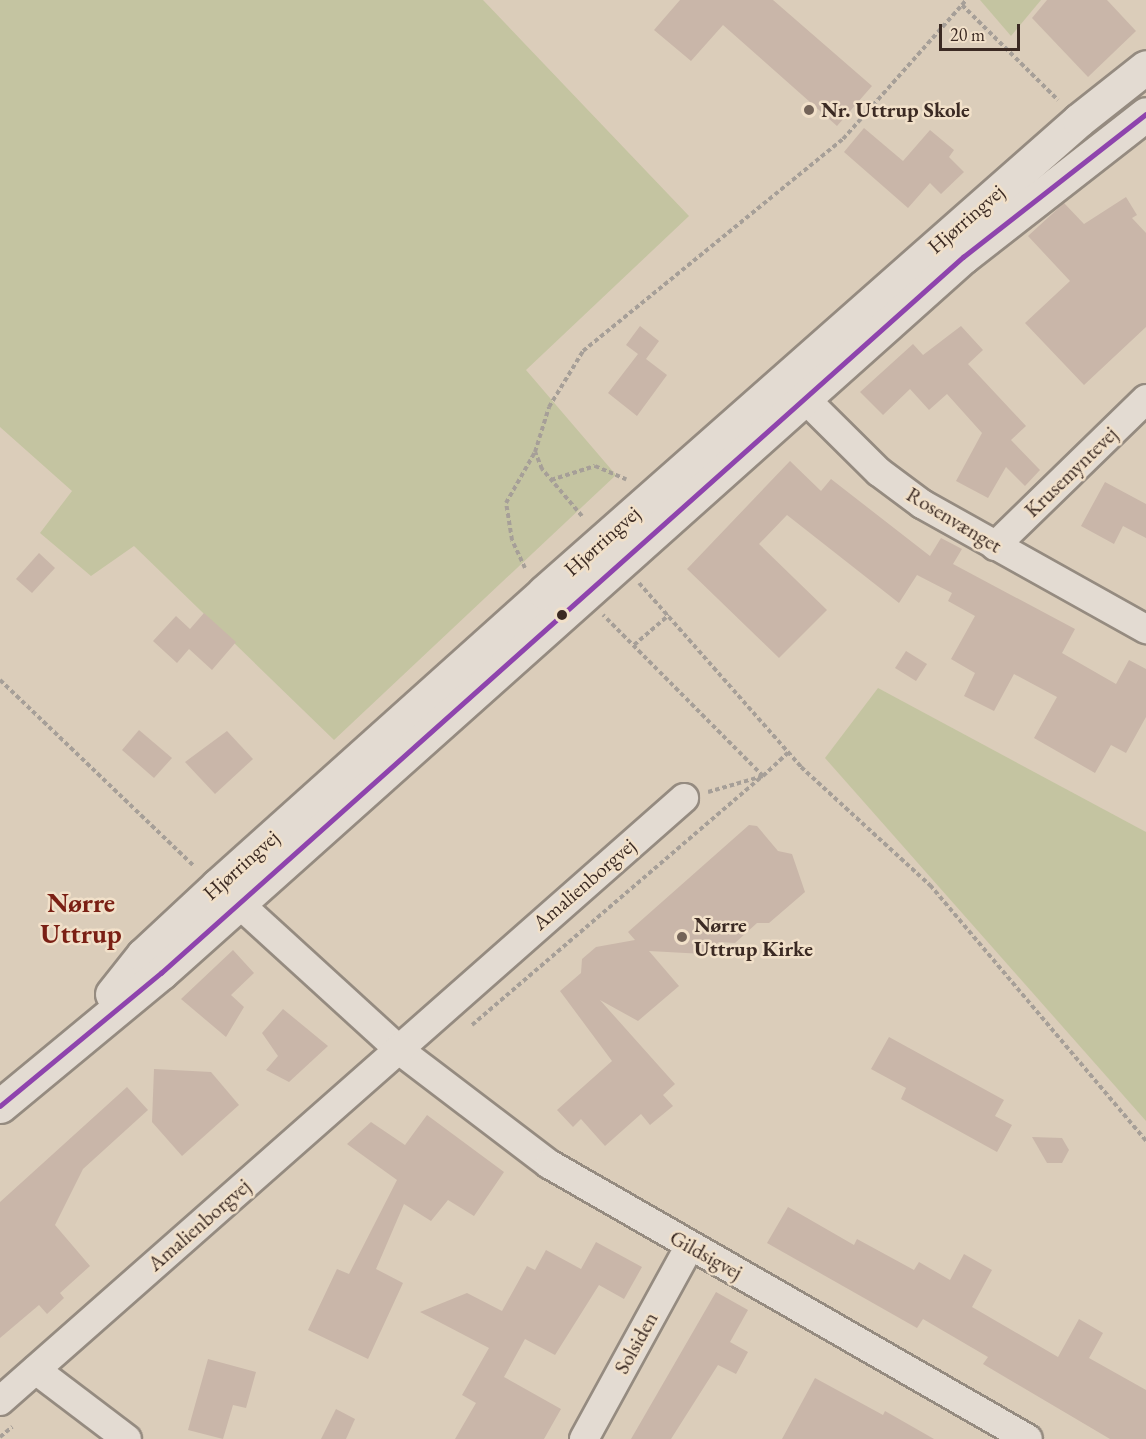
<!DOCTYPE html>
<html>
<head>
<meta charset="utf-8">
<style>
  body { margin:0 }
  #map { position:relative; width:1146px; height:1439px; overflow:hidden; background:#dbcdba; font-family:"EB Garamond",serif }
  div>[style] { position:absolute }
  .green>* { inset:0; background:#c4c4a1 }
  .building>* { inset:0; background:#c9b6a9 }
  .path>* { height:4px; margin-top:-2px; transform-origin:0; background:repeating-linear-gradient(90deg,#a69f98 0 4.5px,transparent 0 7.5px) }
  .roads { filter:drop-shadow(2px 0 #958b80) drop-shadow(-2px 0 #958b80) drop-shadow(0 2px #958b80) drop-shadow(0 -2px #958b80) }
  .street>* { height:28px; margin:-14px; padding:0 14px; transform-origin:14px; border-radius:14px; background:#e3dbd2 }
  .secondary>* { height:33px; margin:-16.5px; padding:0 16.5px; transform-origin:16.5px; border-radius:16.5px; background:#e3dbd2 }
  .bus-1>* { height:4.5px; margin:-2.25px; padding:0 2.25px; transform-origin:2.25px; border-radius:2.25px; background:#8e44ad }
  .dots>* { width:16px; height:16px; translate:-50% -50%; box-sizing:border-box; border:3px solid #f1e0c9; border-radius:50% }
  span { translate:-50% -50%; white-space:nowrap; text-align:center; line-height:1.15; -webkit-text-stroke:5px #f1e0c9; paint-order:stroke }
  .poi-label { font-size:21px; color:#3b2a23; font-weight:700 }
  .left { translate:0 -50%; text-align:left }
  .street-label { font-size:21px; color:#3b2a23 }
  .district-label { font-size:27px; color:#7a1f14; font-weight:700 }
  .scale { position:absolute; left:939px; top:24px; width:81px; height:27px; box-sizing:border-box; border:3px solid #3b2a23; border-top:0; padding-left:8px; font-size:18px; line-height:21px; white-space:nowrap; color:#3b2a23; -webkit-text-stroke:4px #f1e0c9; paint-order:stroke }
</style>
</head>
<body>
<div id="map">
  <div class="green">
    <div style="clip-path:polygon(0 0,483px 0,689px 216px,526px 370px,616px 475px,334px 740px,134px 546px,91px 576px,40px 533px,72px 491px,0 427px)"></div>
    <div style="clip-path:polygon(980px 0,1041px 0,1011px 36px)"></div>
    <div style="clip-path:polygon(878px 688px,1146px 832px,1146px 1121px,825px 758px)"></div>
  </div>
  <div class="building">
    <div style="clip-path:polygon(680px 0,773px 0,872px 86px,837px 126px,723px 25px,691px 61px,654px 30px)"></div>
    <div style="clip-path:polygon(1047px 0,1107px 0,1136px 31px,1088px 77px,1032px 18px)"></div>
    <div style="clip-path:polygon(864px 128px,903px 161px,930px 130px,954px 150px,949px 157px,964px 172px,941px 194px,930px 183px,908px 208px,844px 152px)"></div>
    <div style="clip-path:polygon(1126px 197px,1137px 215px,1132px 218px,1146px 233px,1146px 327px,1084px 385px,1025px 323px,1070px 281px,1028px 236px,1064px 203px,1084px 224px)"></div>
    <div style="clip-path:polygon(640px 326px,659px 341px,646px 359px,667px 375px,637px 416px,608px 393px,638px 354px,626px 345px)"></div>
    <div style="clip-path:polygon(961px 326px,983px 350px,968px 364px,1026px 426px,1011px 440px,1040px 470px,1025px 486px,1006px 467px,988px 498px,956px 481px,982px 433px,947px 394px,929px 410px,910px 389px,883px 415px,860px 392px,913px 344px,923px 355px)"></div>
    <div style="clip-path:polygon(790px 461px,821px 491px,831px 479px,930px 556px,941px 538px,962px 549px,953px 564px,1075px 629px,1062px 653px,1116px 684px,1129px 660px,1146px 669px,1146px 717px,1126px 753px,1111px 745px,1095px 773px,1034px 738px,1057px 697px,1014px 674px,994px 711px,964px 696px,975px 673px,951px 659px,975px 616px,948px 601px,952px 593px,917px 575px,899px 603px,787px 515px,759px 544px,827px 610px,779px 658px,687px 569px)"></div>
    <div style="clip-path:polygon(1105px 482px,1146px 504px,1146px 538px,1123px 526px,1114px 544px,1081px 526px)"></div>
    <div style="clip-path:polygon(39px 553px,55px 568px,32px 593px,16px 579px)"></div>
    <div style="clip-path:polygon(204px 613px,236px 642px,212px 670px,189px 649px,177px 663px,153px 641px,176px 616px,190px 629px)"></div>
    <div style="clip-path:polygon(906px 651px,927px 664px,916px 681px,895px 668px)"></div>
    <div style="clip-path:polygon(139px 730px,172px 758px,154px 778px,122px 750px)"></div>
    <div style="clip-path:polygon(227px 731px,253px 759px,215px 794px,185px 762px)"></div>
    <div style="clip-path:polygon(749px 825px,757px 826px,778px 851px,792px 854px,805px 892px,769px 923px,757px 923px,735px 943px,719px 942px,704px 954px,649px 951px,679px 986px,638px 1021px,600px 1000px,675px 1084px,663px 1095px,673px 1106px,650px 1125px,641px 1114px,605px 1146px,581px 1119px,573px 1127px,557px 1110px,612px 1061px,560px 991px,581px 973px,582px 959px,596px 947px,635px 940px,628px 932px)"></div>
    <div style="clip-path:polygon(233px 950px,254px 973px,231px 995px,244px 1007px,226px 1037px,181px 999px)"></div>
    <div style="clip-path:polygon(283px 1009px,328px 1046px,289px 1082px,266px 1070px,278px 1056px,262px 1033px)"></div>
    <div style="clip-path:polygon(889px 1037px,1004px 1100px,995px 1116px,1012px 1125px,997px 1152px,901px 1099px,906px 1088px,871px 1069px)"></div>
    <div style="clip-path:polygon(154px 1069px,211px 1072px,239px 1105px,182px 1156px,152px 1122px)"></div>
    <div style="clip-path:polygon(127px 1087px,148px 1110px,83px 1169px,55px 1225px,90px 1266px,60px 1293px,64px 1298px,47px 1314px,39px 1305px,0 1338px,0 1202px)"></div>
    <div style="clip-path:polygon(427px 1115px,504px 1172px,474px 1216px,448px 1200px,431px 1221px,404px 1204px,376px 1269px,403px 1283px,368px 1359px,308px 1330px,337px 1269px,349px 1274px,397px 1180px,347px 1144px,371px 1122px,405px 1145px)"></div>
    <div style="clip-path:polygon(1032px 1137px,1062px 1138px,1069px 1150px,1062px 1163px,1047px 1163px)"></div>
    <div style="clip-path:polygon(788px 1207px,854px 1245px,857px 1239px,914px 1270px,919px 1262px,950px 1280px,964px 1254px,992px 1270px,972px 1307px,1058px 1357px,1079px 1319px,1103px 1333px,1089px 1358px,1146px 1390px,1146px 1439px,1110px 1439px,983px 1364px,988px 1357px,923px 1319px,917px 1328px,767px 1243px)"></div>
    <div style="clip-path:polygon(596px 1242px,642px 1267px,624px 1299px,599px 1285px,555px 1355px,525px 1339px,504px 1377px,561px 1409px,544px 1439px,455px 1439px,476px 1403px,462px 1395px,489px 1348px,420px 1312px,467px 1293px,502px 1311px,527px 1266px,535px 1270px,546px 1250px,581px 1269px)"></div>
    <div style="clip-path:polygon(716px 1292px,748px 1310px,730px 1342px,748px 1352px,736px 1374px,718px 1365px,671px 1439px,631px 1439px)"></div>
    <div style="clip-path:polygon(208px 1359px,256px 1372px,246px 1408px,233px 1405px,223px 1439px,188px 1430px)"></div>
    <div style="clip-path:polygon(815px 1378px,883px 1415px,885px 1411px,934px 1439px,782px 1439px)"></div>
    <div style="clip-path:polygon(336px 1409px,355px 1419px,346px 1439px,321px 1439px)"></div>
  </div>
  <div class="path">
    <div style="left:962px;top:5px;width:6px;rotate:-51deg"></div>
    <div style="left:551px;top:480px;width:46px;rotate:-17.7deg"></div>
    <div style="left:595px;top:466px;width:34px;rotate:23deg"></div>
    <div style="left:582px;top:516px;width:62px;rotate:-130.4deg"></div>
    <div style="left:542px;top:469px;width:18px;rotate:-112deg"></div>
    <div style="left:535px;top:452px;width:47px;rotate:-72.7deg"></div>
    <div style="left:549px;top:407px;width:66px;rotate:-58.7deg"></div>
    <div style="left:583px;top:351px;width:335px;rotate:-39.2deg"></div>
    <div style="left:843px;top:139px;width:179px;rotate:-48.4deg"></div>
    <div style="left:962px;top:5px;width:135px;rotate:44.7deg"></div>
    <div style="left:525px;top:568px;width:31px;rotate:-115deg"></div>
    <div style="left:512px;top:540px;width:37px;rotate:-99deg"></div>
    <div style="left:506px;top:503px;width:59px;rotate:-60.4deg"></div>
    <div style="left:639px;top:583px;width:245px;rotate:48.6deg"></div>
    <div style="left:801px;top:767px;width:175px;rotate:42.5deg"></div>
    <div style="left:930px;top:885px;width:335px;rotate:49.8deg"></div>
    <div style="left:634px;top:645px;width:46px;rotate:-40.6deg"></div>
    <div style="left:0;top:680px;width:269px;rotate:43.8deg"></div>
    <div style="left:708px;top:792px;width:57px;rotate:-16.2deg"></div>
    <div style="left:763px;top:776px;width:34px;rotate:-43deg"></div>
    <div style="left:472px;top:1025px;width:383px;rotate:-40.6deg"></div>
    <div style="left:763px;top:776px;width:227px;rotate:-134.8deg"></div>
    <div style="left:0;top:1437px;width:16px;rotate:-40deg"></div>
  </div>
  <div class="roads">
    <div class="street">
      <div style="left:790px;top:384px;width:125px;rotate:44.7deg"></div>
      <div style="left:879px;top:472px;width:54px;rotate:36.7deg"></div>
      <div style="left:922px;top:504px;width:257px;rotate:29.2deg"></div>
      <div style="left:995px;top:546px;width:211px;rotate:-44.2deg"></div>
      <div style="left:223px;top:889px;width:237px;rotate:42.4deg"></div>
      <div style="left:398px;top:1049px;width:190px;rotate:37.3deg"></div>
      <div style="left:549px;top:1164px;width:552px;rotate:29.86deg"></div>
      <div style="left:36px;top:1370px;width:114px;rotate:37.2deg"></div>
      <div style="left:0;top:1401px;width:912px;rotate:-41.4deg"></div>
      <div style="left:584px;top:1439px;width:219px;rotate:-61.3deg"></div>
    </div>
    <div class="secondary">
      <div style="left:112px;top:994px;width:50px;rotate:-51.5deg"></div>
      <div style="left:143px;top:955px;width:103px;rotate:-43deg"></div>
      <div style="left:218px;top:885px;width:438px;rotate:-41.9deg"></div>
      <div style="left:544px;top:592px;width:713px;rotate:-41.42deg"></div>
      <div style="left:1079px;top:120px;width:85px;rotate:-38.3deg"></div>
      <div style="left:0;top:1106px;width:209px;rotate:-39.6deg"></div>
      <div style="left:161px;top:973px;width:1075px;rotate:-41.76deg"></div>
      <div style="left:963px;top:257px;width:232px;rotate:-38deg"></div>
    </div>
  </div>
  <div class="bus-1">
    <div style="left:0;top:1106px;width:209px;rotate:-39.6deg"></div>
    <div style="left:161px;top:973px;width:1075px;rotate:-41.76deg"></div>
    <div style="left:963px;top:257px;width:232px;rotate:-38deg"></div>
  </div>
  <div class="dots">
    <div style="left:809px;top:110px;background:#736358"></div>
    <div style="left:562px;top:615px;background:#3b2a23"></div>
    <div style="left:682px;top:937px;background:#736358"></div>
  </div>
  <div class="poi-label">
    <span class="left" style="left:821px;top:110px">Nr. Uttrup Skole</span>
    <span class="left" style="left:694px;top:937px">Nørre<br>Uttrup Kirke</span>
  </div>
  <div class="street-label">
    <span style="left:966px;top:219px;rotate:-41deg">Hjørringvej</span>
    <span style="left:1071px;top:472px;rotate:-44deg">Krusemyntevej</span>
    <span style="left:954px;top:520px;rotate:31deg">Rosenvænget</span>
    <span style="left:602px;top:541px;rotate:-42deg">Hjørringvej</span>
    <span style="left:241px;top:865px;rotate:-42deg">Hjørringvej</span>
    <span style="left:584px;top:884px;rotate:-41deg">Amalienborgvej</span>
    <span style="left:199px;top:1225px;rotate:-41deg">Amalienborgvej</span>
    <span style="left:706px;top:1255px;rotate:29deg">Gildsigvej</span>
    <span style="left:636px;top:1343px;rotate:-61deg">Solsiden</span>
  </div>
  <div class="district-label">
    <span style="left:81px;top:918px">Nørre<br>Uttrup</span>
  </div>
  <div class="scale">20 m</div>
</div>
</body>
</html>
